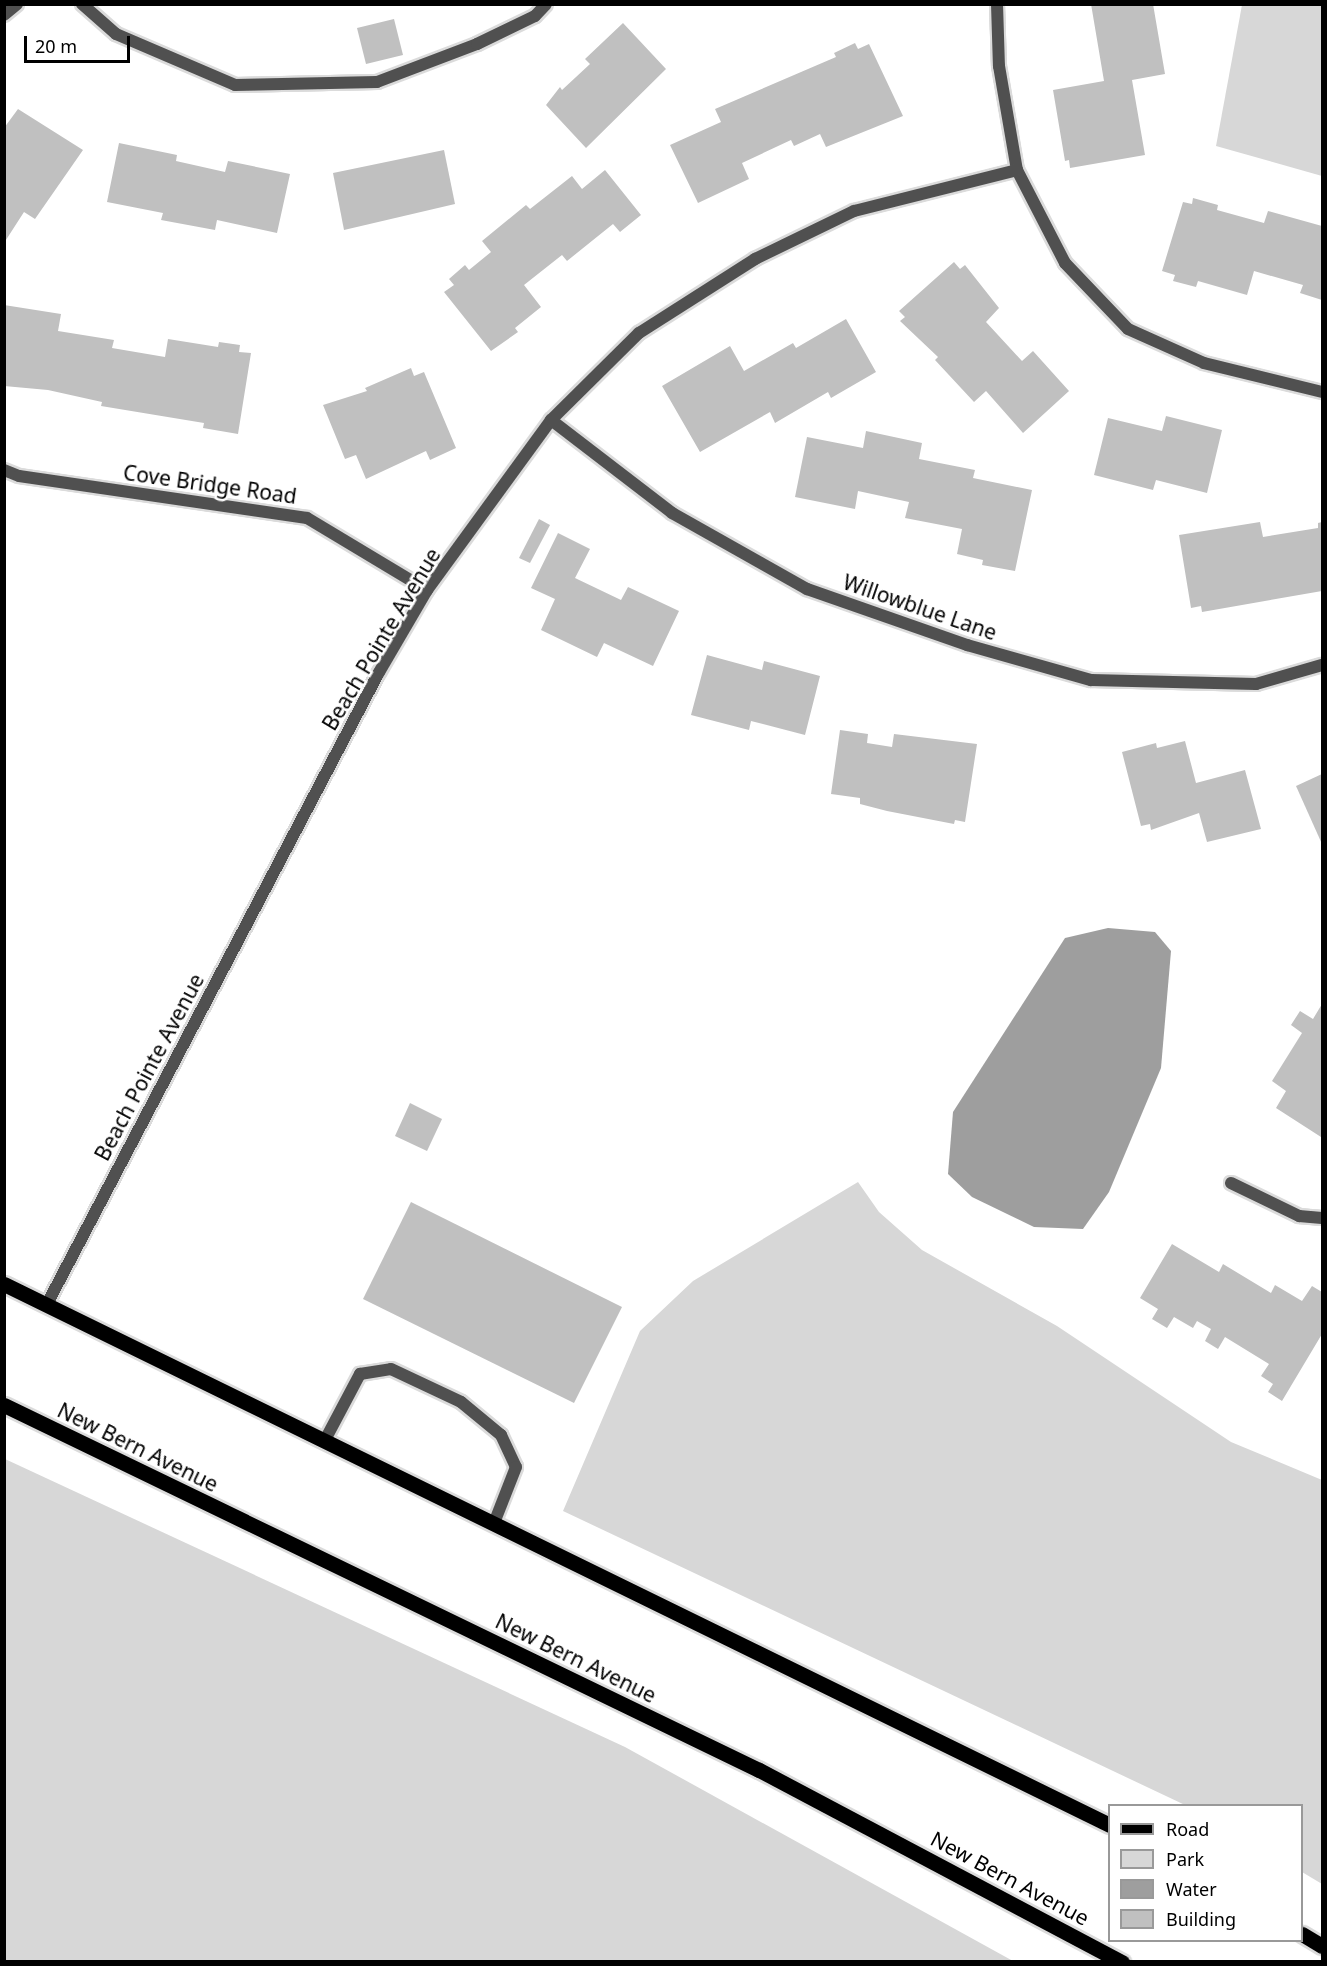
<!DOCTYPE html>
<html>
<head>
<meta charset="utf-8">
<style>
  body { margin:0 }
  #map { position:relative; width:1327px; height:1966px; overflow:hidden; background:#fff; font-family:"Noto Sans",sans-serif }
  div>[style] { position:absolute }
  .green>* { inset:0; background:#d7d7d7 }
  .water>* { inset:0; background:#9e9e9e }
  .building>* { inset:0; background:#c0c0c0 }
  .roads { filter:drop-shadow(2px 0 #dbdbdb) drop-shadow(-2px 0 #dbdbdb) drop-shadow(0 2px #dbdbdb) drop-shadow(0 -2px #dbdbdb) }
  .service>* { height:12px; margin:-6px; padding:0 6px; transform-origin:6px; border-radius:6px; background:#505050 }
  .minor>* { height:12px; margin:-6px; padding:0 6px; transform-origin:6px; border-radius:6px; background:#505050 }
  .primary>* { height:15px; margin:-7.5px; padding:0 7.5px; transform-origin:7.5px; border-radius:7.5px; background:#000 }
  span { translate:-50% -50%; white-space:nowrap; text-align:center; line-height:1.15; -webkit-text-stroke:5px #fff; paint-order:stroke }
  .street-label { font-size:21px; color:#000 }
  .frame { position:absolute; inset:0; border:6px solid #000; pointer-events:none }
  .legend { position:absolute; left:1108px; top:1804px; width:195px; height:138px; box-sizing:border-box; background:#fff; border:2px solid #999; margin:0; padding:8px 10px; list-style:none; font-size:18px; color:#000 }
  .legend li { display:flex; align-items:center; gap:12px; height:30px }
  .legend b { width:30px; border:2px solid #999 }
  .scale { position:absolute; left:24px; top:36px; width:106px; height:27px; box-sizing:border-box; border:3px solid #000; border-top:0; padding-left:8px; font-size:18px; line-height:21px; white-space:nowrap; color:#000; -webkit-text-stroke:4px #fff; paint-order:stroke }
</style>
</head>
<body>
<div id="map">
  <div class="green">
    <div style="clip-path:polygon(1242px 5px,1322px 5px,1322px 176px,1216px 146px)"></div>
    <div style="clip-path:polygon(858px 1182px,879px 1212px,922px 1250px,1057px 1326px,1231px 1442px,1322px 1480px,1322px 1884px,1302px 1872px,1302px 1806px,1185px 1805px,563px 1511px,640px 1331px,693px 1281px)"></div>
    <div style="clip-path:polygon(5px 1459px,625px 1747px,1013px 1961px,5px 1961px)"></div>
  </div>
  <div class="water">
    <div style="clip-path:polygon(1108px 928px,1155px 932px,1171px 951px,1161px 1068px,1109px 1192px,1083px 1229px,1034px 1227px,972px 1197px,948px 1174px,953px 1112px,1065px 938px)"></div>
  </div>
  <div class="building">
    <div style="clip-path:polygon(1091px 4px,1153px 4px,1165px 74px,1132px 80px,1145px 155px,1070px 168px,1069px 160px,1065px 161px,1053px 90px,1104px 81px)"></div>
    <div style="clip-path:polygon(394px 19px,403px 55px,366px 64px,357px 28px)"></div>
    <div style="clip-path:polygon(623px 23px,666px 69px,586px 148px,546px 105px,560px 87px,562px 90px,590px 64px,585px 59px)"></div>
    <div style="clip-path:polygon(855px 43px,858px 49px,869px 44px,903px 116px,826px 147px,820px 134px,794px 146px,791px 140px,742px 163px,749px 179px,698px 203px,670px 145px,721px 122px,715px 109px,836px 57px,834px 53px)"></div>
    <div style="clip-path:polygon(18px 109px,83px 150px,35px 219px,24px 212px,4px 243px,4px 128px)"></div>
    <div style="clip-path:polygon(119px 143px,177px 155px,176px 161px,225px 172px,228px 161px,290px 174px,277px 233px,217px 220px,215px 230px,161px 220px,163px 213px,107px 202px)"></div>
    <div style="clip-path:polygon(444px 150px,455px 204px,344px 230px,333px 173px)"></div>
    <div style="clip-path:polygon(605px 170px,641px 215px,620px 232px,613px 224px,567px 261px,562px 255px,524px 285px,541px 307px,515px 328px,518px 332px,491px 351px,444px 292px,454px 285px,449px 279px,465px 265px,469px 270px,491px 252px,482px 241px,526px 205px,530px 209px,572px 176px,582px 189px)"></div>
    <div style="clip-path:polygon(1193px 198px,1218px 205px,1217px 210px,1264px 223px,1268px 211px,1322px 226px,1322px 300px,1300px 293px,1303px 285px,1254px 271px,1247px 295px,1198px 281px,1196px 287px,1173px 281px,1175px 275px,1162px 271px,1183px 202px,1192px 204px)"></div>
    <div style="clip-path:polygon(954px 262px,960px 269px,965px 265px,999px 308px,986px 322px,1022px 361px,1033px 351px,1069px 391px,1023px 433px,986px 391px,974px 402px,935px 360px,938px 357px,900px 321px,905px 317px,899px 311px)"></div>
    <div style="clip-path:polygon(4px 305px,61px 314px,58px 331px,114px 340px,112px 348px,165px 357px,168px 339px,218px 347px,219px 342px,240px 345px,239px 352px,251px 353px,238px 434px,203px 428px,204px 423px,101px 406px,102px 402px,48px 390px,4px 386px)"></div>
    <div style="clip-path:polygon(846px 319px,876px 372px,831px 398px,828px 392px,775px 423px,770px 412px,700px 452px,662px 386px,730px 346px,744px 371px,793px 343px,796px 348px)"></div>
    <div style="clip-path:polygon(411px 368px,414px 376px,424px 372px,456px 448px,430px 460px,426px 451px,366px 479px,356px 455px,345px 459px,323px 405px,367px 391px,365px 388px)"></div>
    <div style="clip-path:polygon(1166px 416px,1222px 430px,1207px 493px,1156px 480px,1153px 490px,1094px 475px,1108px 418px,1162px 431px)"></div>
    <div style="clip-path:polygon(866px 431px,922px 443px,919px 459px,975px 470px,973px 478px,1032px 490px,1015px 571px,982px 565px,983px 560px,957px 554px,962px 529px,905px 518px,909px 502px,858px 491px,855px 509px,795px 497px,807px 437px,863px 448px)"></div>
    <div style="clip-path:polygon(539px 519px,550px 525px,530px 563px,519px 558px)"></div>
    <div style="clip-path:polygon(1260px 522px,1263px 537px,1318px 528px,1318px 523px,1322px 522px,1322px 591px,1202px 612px,1201px 606px,1191px 608px,1179px 535px)"></div>
    <div style="clip-path:polygon(558px 533px,590px 549px,575px 578px,621px 600px,628px 587px,679px 611px,653px 666px,604px 643px,597px 657px,541px 630px,555px 599px,531px 588px)"></div>
    <div style="clip-path:polygon(707px 655px,762px 670px,764px 661px,820px 676px,805px 735px,751px 721px,749px 730px,691px 715px)"></div>
    <div style="clip-path:polygon(840px 730px,868px 734px,867px 743px,892px 747px,894px 734px,977px 744px,965px 822px,955px 820px,954px 824px,887px 811px,860px 804px,860px 798px,831px 794px)"></div>
    <div style="clip-path:polygon(1185px 741px,1196px 783px,1245px 770px,1261px 829px,1207px 842px,1199px 813px,1151px 830px,1150px 824px,1141px 826px,1122px 752px,1156px 743px,1157px 748px)"></div>
    <div style="clip-path:polygon(1322px 774px,1322px 844px,1296px 786px)"></div>
    <div style="clip-path:polygon(1322px 1004px,1322px 1135px,1321px 1137px,1276px 1108px,1286px 1091px,1272px 1081px,1302px 1033px,1291px 1025px,1300px 1011px,1313px 1019px)"></div>
    <div style="clip-path:polygon(410px 1103px,442px 1119px,427px 1151px,395px 1136px)"></div>
    <div style="clip-path:polygon(411px 1202px,622px 1307px,574px 1403px,363px 1299px)"></div>
    <div style="clip-path:polygon(1172px 1244px,1219px 1272px,1223px 1264px,1271px 1293px,1275px 1285px,1302px 1301px,1312px 1286px,1322px 1292px,1322px 1334px,1282px 1401px,1268px 1392px,1273px 1384px,1261px 1376px,1269px 1364px,1225px 1337px,1218px 1349px,1205px 1341px,1211px 1329px,1197px 1321px,1193px 1328px,1174px 1317px,1167px 1328px,1152px 1319px,1158px 1309px,1140px 1298px)"></div>
  </div>
  <div class="roads">
    <div class="service">
      <div style="left:325px;top:1440px;width:75px;rotate:-62.1deg"></div>
      <div style="left:360px;top:1374px;width:31px;rotate:-9deg"></div>
      <div style="left:391px;top:1369px;width:77px;rotate:25.2deg"></div>
      <div style="left:461px;top:1402px;width:52px;rotate:39.5deg"></div>
      <div style="left:501px;top:1435px;width:35px;rotate:65deg"></div>
      <div style="left:516px;top:1467px;width:60px;rotate:111.4deg"></div>
    </div>
    <div class="minor">
      <div style="left:82px;top:4px;width:45px;rotate:41.4deg"></div>
      <div style="left:116px;top:34px;width:129px;rotate:23.2deg"></div>
      <div style="left:235px;top:85px;width:142px;rotate:-1.2deg"></div>
      <div style="left:377px;top:82px;width:107px;rotate:-20.8deg"></div>
      <div style="left:477px;top:44px;width:64px;rotate:-25.8deg"></div>
      <div style="left:535px;top:16px;width:16px;rotate:-47deg"></div>
      <div style="left:997px;top:4px;width:62px;rotate:88.2deg"></div>
      <div style="left:999px;top:66px;width:106px;rotate:80.2deg"></div>
      <div style="left:1017px;top:170px;width:105px;rotate:62.7deg"></div>
      <div style="left:1065px;top:263px;width:91px;rotate:46.3deg"></div>
      <div style="left:1128px;top:329px;width:83px;rotate:24.1deg"></div>
      <div style="left:1204px;top:363px;width:122px;rotate:13.8deg"></div>
      <div style="left:4px;top:15px;width:17px;rotate:-40deg"></div>
      <div style="left:551px;top:420px;width:153px;rotate:37.5deg"></div>
      <div style="left:672px;top:513px;width:155px;rotate:29.4deg"></div>
      <div style="left:807px;top:589px;width:170px;rotate:19.3deg"></div>
      <div style="left:967px;top:645px;width:129px;rotate:15.8deg"></div>
      <div style="left:1091px;top:680px;width:165px;rotate:1.4deg"></div>
      <div style="left:1256px;top:684px;width:69px;rotate:-16.1deg"></div>
      <div style="left:4px;top:470px;width:16px;rotate:22deg"></div>
      <div style="left:19px;top:476px;width:291px;rotate:8.3deg"></div>
      <div style="left:307px;top:518px;width:140px;rotate:31deg"></div>
      <div style="left:1231px;top:1183px;width:76px;rotate:25.9deg"></div>
      <div style="left:1299px;top:1216px;width:23px;rotate:5deg"></div>
      <div style="left:47px;top:1304px;width:712px;rotate:-62.28deg"></div>
      <div style="left:378px;top:674px;width:97px;rotate:-59.7deg"></div>
      <div style="left:427px;top:590px;width:210px;rotate:-53.9deg"></div>
      <div style="left:551px;top:420px;width:124px;rotate:-44.7deg"></div>
      <div style="left:639px;top:333px;width:138px;rotate:-32.5deg"></div>
      <div style="left:755px;top:259px;width:110px;rotate:-25.9deg"></div>
      <div style="left:854px;top:211px;width:168px;rotate:-14.1deg"></div>
    </div>
    <div class="primary">
      <div style="left:4px;top:1284px;width:1231px;rotate:26.07deg"></div>
      <div style="left:4px;top:1405px;width:839px;rotate:25.8deg"></div>
      <div style="left:759px;top:1770px;width:411px;rotate:27.9deg"></div>
      <div style="left:1302px;top:1934px;width:23px;rotate:31deg"></div>
    </div>
  </div>
  <div class="street-label">
    <span style="left:210px;top:484px;rotate:8deg">Cove Bridge Road</span>
    <span style="left:920px;top:607px;rotate:19deg">Willowblue Lane</span>
    <span style="left:381px;top:639px;rotate:-59deg">Beach Pointe Avenue</span>
    <span style="left:149px;top:1067px;rotate:-62deg">Beach Pointe Avenue</span>
    <span style="left:138px;top:1447px;rotate:26deg">New Bern Avenue</span>
    <span style="left:576px;top:1658px;rotate:26deg">New Bern Avenue</span>
    <span style="left:1010px;top:1878px;rotate:28deg">New Bern Avenue</span>
  </div>
  <div class="frame"></div>
  <ul class="legend">
  <li><b style="height:8px;background:#000"></b>Road</li>
  <li><b style="height:16px;background:#d7d7d7"></b>Park</li>
  <li><b style="height:16px;background:#9e9e9e"></b>Water</li>
  <li><b style="height:16px;background:#c0c0c0"></b>Building</li>
  </ul>
  <div class="scale">20 m</div>
</div>
</body>
</html>
